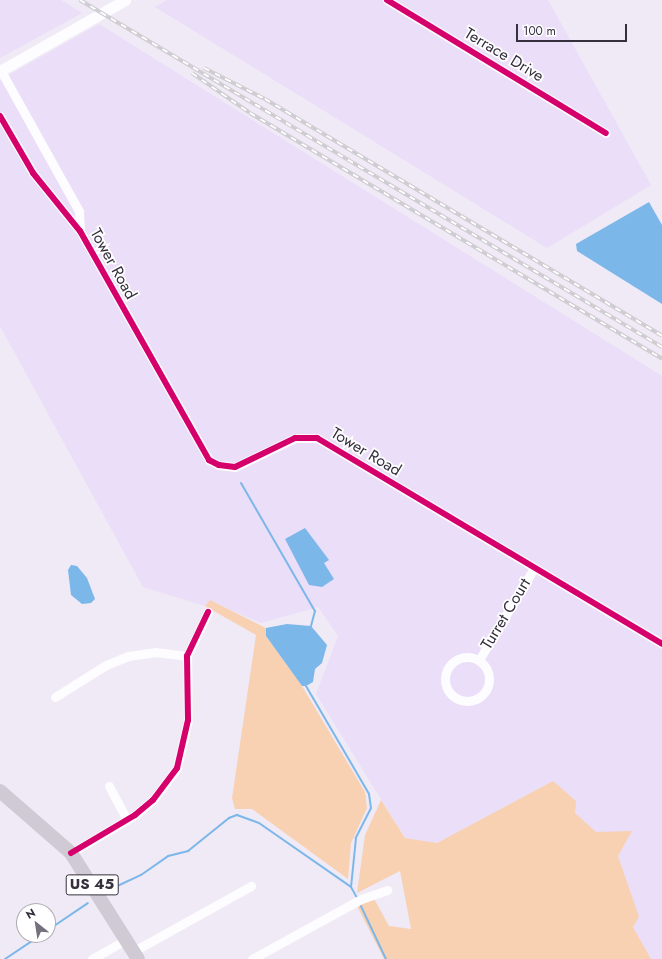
<!DOCTYPE html>
<html>
<head>
<meta charset="utf-8">
<style>
  body { margin:0 }
  #map { position:relative; width:662px; height:959px; overflow:hidden; background:#f0eaf6; font-family:Jost,sans-serif }
  div>[style] { position:absolute }
  .built>* { inset:0; background:#eadef8 }
  .green>* { inset:0; background:#f8d1b3 }
  .water>* { inset:0; background:#7cb7ea }
  .stream>* { height:2px; margin:-1px; padding:0 1px; transform-origin:1px; border-radius:1px; background:#7cb7ea }
  .minor>* { height:9px; margin:-4.5px; padding:0 4.5px; transform-origin:4.5px; border-radius:4.5px; background:#fdfcfe }
  .minor>.ring { margin:-4.5px; padding:0; box-sizing:content-box; background:none; border:9px solid #fdfcfe; border-radius:50% }
  .tertiary>* { height:11px; margin:-5.5px; padding:0 5.5px; transform-origin:5.5px; border-radius:5.5px; background:#fdfcfe }
  .primary>* { height:14px; margin:-7px; padding:0 7px; transform-origin:7px; border-radius:7px; background:#cfcad3 }
  .rail>* { height:3.5px; margin-top:-1.75px; transform-origin:0; background:repeating-linear-gradient(90deg,#fff 0 6px,#cccbcf 0 12px); box-sizing:border-box; border-block:1px solid #cccbcf }
  .cycleway>* { height:6px; margin:-3px; padding:0 3px; transform-origin:3px; border-radius:3px; background:#d6006c }
  span { translate:-50% -50%; white-space:nowrap; text-align:center; line-height:1.15; -webkit-text-stroke:3.5px #fff; paint-order:stroke }
  .shield-label span { padding:1px 3px; background:#fff; border:1px solid; border-radius:3px; -webkit-text-stroke-width:0 }
  .shield-label { font-size:15px; color:#352f3e; font-weight:700 }
  .street-label { font-size:16px; color:#352f3e }
  .north { position:absolute; left:16px; top:903px; width:40px; height:40px; box-sizing:border-box; background:#fff; border:1px solid #aeacb2; border-radius:50%; rotate:330deg; font-size:11px; font-weight:700; line-height:16px; text-align:center; color:#352f3e }
  .north::after { content:''; display:block; margin:auto; width:14px; height:18px; background:#76707e; clip-path:polygon(50% 0,100% 100%,50% 72%,0 100%) }
  .scale { position:absolute; left:516px; top:24px; width:111px; height:18px; box-sizing:border-box; border:2px solid #352f3e; border-top:0; padding-left:5px; font-size:12px; line-height:14px; white-space:nowrap; color:#352f3e; -webkit-text-stroke:3px #fff; paint-order:stroke }
</style>
</head>
<body>
<div id="map">
  <div class="built">
    <div style="clip-path:polygon(0 0,61px 0,82px 13px,0 58px)"></div>
    <div style="clip-path:polygon(167px 0,548px 0,651px 185px,547px 248px,155px 7px)"></div>
    <div style="clip-path:polygon(99px 24px,662px 376px,662px 959px,651px 959px,633px 927px,618px 856px,575px 813px,553px 781px,437px 843px,405px 838px,316px 694px,338px 636px,318px 607px,261px 623px,210px 601px,205px 606px,143px 587px,0 326px,0 80px)"></div>
  </div>
  <div class="green">
    <div style="clip-path:polygon(210px 600px,266px 628px,266px 636px,302px 686px,365px 792px,367px 808px,351px 843px,348px 879px,252px 809px,235px 809px,232px 798px,256px 635px,205px 606px)"></div>
    <div style="clip-path:polygon(553px 781px,576px 801px,575px 813px,596px 832px,632px 831px,618px 856px,639px 917px,633px 927px,651px 959px,384px 959px,357px 906px,372px 895px,389px 926px,411px 929px,400px 871px,357px 893px,365px 835px,381px 800px,405px 838px,437px 843px)"></div>
  </div>
  <div class="water">
    <div style="clip-path:polygon(649px 202px,662px 225px,662px 304px,577px 251px,576px 244px)"></div>
    <div style="clip-path:polygon(305px 528px,329px 560px,324px 563px,334px 579px,322px 587px,309px 585px,285px 539px)"></div>
    <div style="clip-path:polygon(71px 565px,77px 566px,87px 578px,95px 599px,91px 603px,82px 604px,71px 595px,68px 570px)"></div>
    <div style="clip-path:polygon(287px 624px,311px 626px,327px 645px,322px 663px,315px 669px,313px 682px,306px 686px,302px 686px,266px 636px,266px 628px)"></div>
  </div>
  <div class="stream">
    <div style="left:241px;top:483px;width:148px;rotate:60deg"></div>
    <div style="left:315px;top:611px;width:16px;rotate:105deg"></div>
    <div style="left:306px;top:686px;width:125px;rotate:59.7deg"></div>
    <div style="left:369px;top:794px;width:14px;rotate:82deg"></div>
    <div style="left:371px;top:808px;width:34px;rotate:117deg"></div>
    <div style="left:356px;top:838px;width:49px;rotate:95.8deg"></div>
    <div style="left:113px;top:888px;width:31px;rotate:-25deg"></div>
    <div style="left:141px;top:875px;width:33px;rotate:-35deg"></div>
    <div style="left:168px;top:856px;width:21px;rotate:-14deg"></div>
    <div style="left:188px;top:851px;width:53px;rotate:-38.8deg"></div>
    <div style="left:229px;top:818px;width:9px;rotate:-21deg"></div>
    <div style="left:237px;top:815px;width:23px;rotate:20deg"></div>
    <div style="left:259px;top:823px;width:112px;rotate:34.8deg"></div>
    <div style="left:351px;top:887px;width:13px;rotate:61deg"></div>
    <div style="left:359px;top:902px;width:63px;rotate:64.7deg"></div>
    <div style="left:48px;top:930px;width:48px;rotate:-34deg"></div>
    <div style="left:5px;top:959px;width:43px;rotate:-33.7deg"></div>
  </div>
  <div class="minor">
    <div style="left:387px;top:0;width:256px;rotate:31.3deg"></div>
    <div style="left:1px;top:71px;width:160px;rotate:60.9deg"></div>
    <div style="left:79px;top:211px;width:20px;rotate:87deg"></div>
    <div style="left:0;top:116px;width:66px;rotate:59.9deg"></div>
    <div style="left:33px;top:173px;width:75px;rotate:51deg"></div>
    <div style="left:80px;top:231px;width:263px;rotate:60.6deg"></div>
    <div style="left:209px;top:460px;width:11px;rotate:27deg"></div>
    <div style="left:219px;top:465px;width:16px;rotate:7deg"></div>
    <div style="left:235px;top:467px;width:67px;rotate:-25.8deg"></div>
    <div style="left:295px;top:438px;width:22px"></div>
    <div style="left:317px;top:438px;width:402px;rotate:30.8deg"></div>
    <div class="ring" style="left:445px;top:657px;width:35px;height:35px"></div>
    <div style="left:479px;top:660px;width:107px;rotate:-59.1deg"></div>
    <div style="left:55px;top:697px;width:60px;rotate:-32.1deg"></div>
    <div style="left:106px;top:665px;width:24px;rotate:-22deg"></div>
    <div style="left:128px;top:656px;width:27px;rotate:-8deg"></div>
    <div style="left:155px;top:652px;width:32px;rotate:7deg"></div>
    <div style="left:109px;top:786px;width:38px;rotate:62deg"></div>
    <div style="left:71px;top:853px;width:74px;rotate:-30.7deg"></div>
    <div style="left:135px;top:815px;width:23px;rotate:-40deg"></div>
    <div style="left:153px;top:800px;width:40px;rotate:-53deg"></div>
    <div style="left:177px;top:768px;width:49px;rotate:-77.1deg"></div>
    <div style="left:188px;top:720px;width:64px;rotate:-90.9deg"></div>
    <div style="left:187px;top:656px;width:49px;rotate:-64.5deg"></div>
    <div style="left:134px;top:951px;width:134px;rotate:-29.1deg"></div>
    <div style="left:92px;top:959px;width:40px;rotate:-29.7deg"></div>
    <div style="left:252px;top:959px;width:124px;rotate:-28.8deg"></div>
    <div style="left:361px;top:899px;width:28px;rotate:-19deg"></div>
  </div>
  <div class="tertiary">
    <div style="left:0;top:71px;width:144px;rotate:-29.6deg"></div>
  </div>
  <div class="primary">
    <div style="left:0;top:791px;width:94px;rotate:41.1deg"></div>
    <div style="left:71px;top:853px;width:125px;rotate:57.7deg"></div>
  </div>
  <div class="rail">
    <div style="left:80px;top:0;width:678px;rotate:30.8deg"></div>
    <div style="left:204px;top:68px;width:68px;rotate:26.9deg"></div>
    <div style="left:265px;top:99px;width:462px;rotate:30.8deg"></div>
    <div style="left:192px;top:73px;width:70px;rotate:34.6deg"></div>
    <div style="left:250px;top:113px;width:480px;rotate:30.8deg"></div>
  </div>
  <div class="cycleway">
    <div style="left:387px;top:0;width:256px;rotate:31.3deg"></div>
    <div style="left:0;top:116px;width:66px;rotate:59.9deg"></div>
    <div style="left:33px;top:173px;width:75px;rotate:51deg"></div>
    <div style="left:80px;top:231px;width:263px;rotate:60.6deg"></div>
    <div style="left:209px;top:460px;width:11px;rotate:27deg"></div>
    <div style="left:219px;top:465px;width:16px;rotate:7deg"></div>
    <div style="left:235px;top:467px;width:67px;rotate:-25.8deg"></div>
    <div style="left:295px;top:438px;width:22px"></div>
    <div style="left:317px;top:438px;width:402px;rotate:30.8deg"></div>
    <div style="left:71px;top:853px;width:74px;rotate:-30.7deg"></div>
    <div style="left:135px;top:815px;width:23px;rotate:-40deg"></div>
    <div style="left:153px;top:800px;width:40px;rotate:-53deg"></div>
    <div style="left:177px;top:768px;width:49px;rotate:-77.1deg"></div>
    <div style="left:188px;top:720px;width:64px;rotate:-90.9deg"></div>
    <div style="left:187px;top:656px;width:49px;rotate:-64.5deg"></div>
  </div>
  <div class="shield-label">
    <span style="left:92px;top:885px">US 45</span>
  </div>
  <div class="street-label">
    <span style="left:504px;top:55px;rotate:31deg">Terrace Drive</span>
    <span style="left:113px;top:264px;rotate:61deg">Tower Road</span>
    <span style="left:366px;top:452px;rotate:31deg">Tower Road</span>
    <span style="left:506px;top:614px;rotate:-59deg">Turret Court</span>
  </div>
  <div class="north">N</div>
  <div class="scale">100 m</div>
</div>
</body>
</html>
